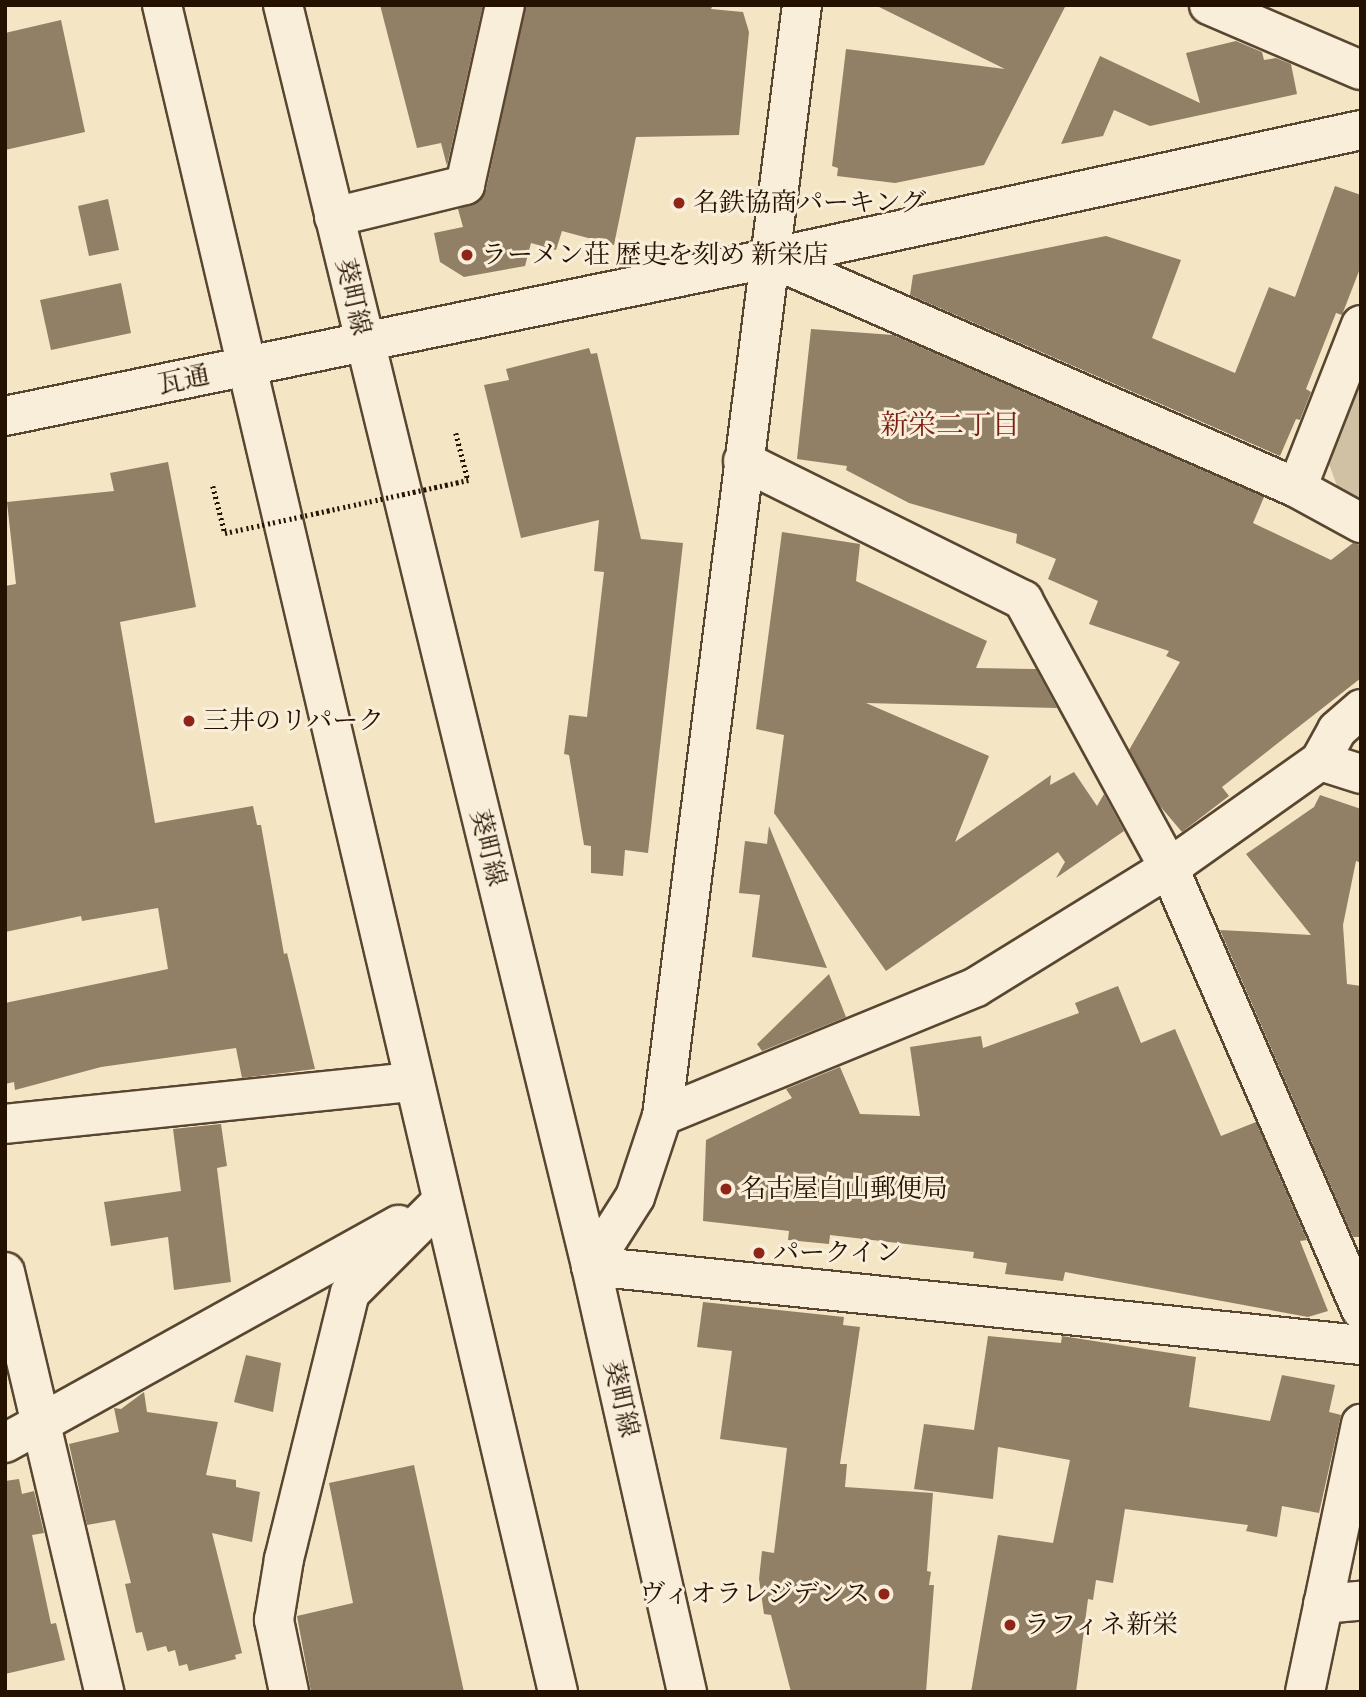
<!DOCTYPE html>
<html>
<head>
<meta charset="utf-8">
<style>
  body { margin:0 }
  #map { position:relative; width:1366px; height:1697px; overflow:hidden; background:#f4e5c5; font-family:"IM FELL French Canon","Noto Serif JP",serif }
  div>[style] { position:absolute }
  .green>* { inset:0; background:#d1c1a4 }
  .building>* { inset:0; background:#917f66 }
  .path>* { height:4.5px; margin-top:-2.25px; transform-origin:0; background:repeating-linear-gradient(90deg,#251100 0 2px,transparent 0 5.5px) }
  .roads { filter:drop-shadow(2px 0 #594631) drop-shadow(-2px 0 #594631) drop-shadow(0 2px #594631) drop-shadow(0 -2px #594631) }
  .minor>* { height:38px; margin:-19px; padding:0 19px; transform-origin:19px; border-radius:19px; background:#f8eed9 }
  .path-bridge>* { height:4.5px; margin-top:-2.25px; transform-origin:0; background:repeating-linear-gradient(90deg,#251100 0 2px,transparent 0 5.5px) }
  .dots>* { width:19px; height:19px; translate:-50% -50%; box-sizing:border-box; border:4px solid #f8eed9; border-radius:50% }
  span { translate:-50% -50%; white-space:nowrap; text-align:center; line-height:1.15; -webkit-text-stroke:6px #f8eed9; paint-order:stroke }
  .poi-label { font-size:26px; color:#251100 }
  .left { translate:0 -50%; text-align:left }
  .right { translate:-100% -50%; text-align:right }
  .street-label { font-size:26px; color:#251100 }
  .neighbourhood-label { font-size:28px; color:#7a1f14 }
  .frame { position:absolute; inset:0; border:7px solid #251100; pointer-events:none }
</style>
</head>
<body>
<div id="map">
  <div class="green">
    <div style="clip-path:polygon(1361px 378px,1361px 501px,1337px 486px,1328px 461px)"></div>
  </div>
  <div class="building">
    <div style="clip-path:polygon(380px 5px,483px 5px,447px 166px,441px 143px,417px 148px)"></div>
    <div style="clip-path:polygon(526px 5px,713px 5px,711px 9px,743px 12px,749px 32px,739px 135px,636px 137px,614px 245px,562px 231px,556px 250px,531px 243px,525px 266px,464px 277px,440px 262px,434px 233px,463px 227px,458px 209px,480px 201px,486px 190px)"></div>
    <div style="clip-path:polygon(875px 5px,1066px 5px,984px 165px,895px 183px,837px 176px,838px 168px,832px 166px,846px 49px,1005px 69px)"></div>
    <div style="clip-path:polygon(61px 20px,85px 132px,5px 150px,5px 33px)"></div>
    <div style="clip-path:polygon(1236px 41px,1262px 52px,1264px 60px,1276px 58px,1291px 64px,1297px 94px,1150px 126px,1114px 110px,1103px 136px,1061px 144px,1100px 56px,1200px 103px,1186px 53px)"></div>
    <div style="clip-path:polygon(1335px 186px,1361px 195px,1361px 266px,1342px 315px,1336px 313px,1306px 389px,1311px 392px,1300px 420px,1296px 419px,1280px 456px,910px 295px,913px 275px,1106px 236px,1181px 260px,1152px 338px,1235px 373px,1269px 287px,1295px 297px)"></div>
    <div style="clip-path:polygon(108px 199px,119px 250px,89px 256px,78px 206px)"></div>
    <div style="clip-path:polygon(121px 283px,131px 333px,51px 350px,40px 300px)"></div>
    <div style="clip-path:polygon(811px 329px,893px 335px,1264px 497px,1253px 523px,1331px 560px,1353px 543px,1361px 545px,1361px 678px,1222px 787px,1229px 796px,1182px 832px,1160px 806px,1129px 750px,1180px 662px,1166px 656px,1169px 651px,1089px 624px,1098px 601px,1048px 579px,1056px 559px,1016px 543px,1017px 534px,909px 503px,846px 470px,847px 466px,797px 459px)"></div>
    <div style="clip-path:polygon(589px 348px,591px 354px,597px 353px,641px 539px,683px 543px,648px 853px,625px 850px,623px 876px,591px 873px,591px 846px,584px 845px,569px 755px,564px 754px,569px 715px,587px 717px,604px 572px,594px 571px,599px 520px,521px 538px,484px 385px,509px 380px,506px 369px)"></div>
    <div style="clip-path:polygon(168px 462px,196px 607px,120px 622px,155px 823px,253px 806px,257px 825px,261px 825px,284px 954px,287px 953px,315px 1069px,242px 1078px,236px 1048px,101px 1067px,15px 1090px,14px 1082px,5px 1084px,5px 1003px,168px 969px,158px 908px,82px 921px,81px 916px,5px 932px,5px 586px,16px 584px,7px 502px,114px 491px,110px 473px)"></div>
    <div style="clip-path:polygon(782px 532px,860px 544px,856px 581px,987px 641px,976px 668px,1036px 669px,1057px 708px,866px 703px,989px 756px,955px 842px,1051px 775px,1050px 785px,1074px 772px,1097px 806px,1104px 794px,1124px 831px,1056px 878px,1065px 862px,1058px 852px,886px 971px,774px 813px,784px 735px,756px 729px)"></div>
    <div style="clip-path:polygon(1320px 795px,1361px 809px,1361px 863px,1356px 861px,1343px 925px,1347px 984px,1361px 986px,1361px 1237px,1353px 1237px,1220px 930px,1311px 935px,1246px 854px,1314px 807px)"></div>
    <div style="clip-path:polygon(769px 826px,799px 900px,827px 968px,752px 957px,760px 895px,739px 893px,745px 841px,767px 844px)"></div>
    <div style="clip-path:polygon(829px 974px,846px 1017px,762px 1051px,757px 1044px)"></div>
    <div style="clip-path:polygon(1118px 986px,1141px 1043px,1175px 1029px,1221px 1136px,1256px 1122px,1307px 1240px,1300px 1241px,1328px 1311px,1308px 1317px,1065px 1272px,1063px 1281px,1005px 1274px,1007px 1263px,973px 1258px,974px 1252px,830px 1235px,829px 1244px,788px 1240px,789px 1231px,703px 1221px,706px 1140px,792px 1098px,786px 1089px,840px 1067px,860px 1114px,920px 1116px,910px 1047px,981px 1036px,983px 1048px,1079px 1013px,1075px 1003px)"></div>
    <div style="clip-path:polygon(221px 1124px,227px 1166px,217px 1168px,231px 1282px,174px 1290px,168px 1237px,111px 1246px,104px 1202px,181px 1191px,173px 1129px)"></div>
    <div style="clip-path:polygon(703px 1302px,844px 1317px,843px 1325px,860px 1327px,840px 1464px,847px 1464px,845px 1487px,933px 1493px,927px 1571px,931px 1572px,929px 1585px,934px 1585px,926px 1692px,791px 1692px,771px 1615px,764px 1614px,759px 1579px,762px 1551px,774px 1553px,787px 1448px,720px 1439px,732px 1351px,697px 1347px)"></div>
    <div style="clip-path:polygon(988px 1336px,1061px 1343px,1062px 1336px,1196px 1357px,1189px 1407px,1270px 1421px,1282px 1375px,1335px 1385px,1329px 1412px,1341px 1415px,1319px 1513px,1282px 1506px,1277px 1537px,1246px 1531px,1248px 1525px,1125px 1509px,1113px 1583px,1096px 1580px,1093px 1600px,1088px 1599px,1076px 1692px,971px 1692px,998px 1535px,1053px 1543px,1070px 1460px,998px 1447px,993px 1499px,914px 1489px,924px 1424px,974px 1430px)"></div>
    <div style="clip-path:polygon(246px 1355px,281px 1363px,273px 1412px,234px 1402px)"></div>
    <div style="clip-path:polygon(144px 1392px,147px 1412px,218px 1422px,206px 1475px,236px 1480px,236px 1487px,260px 1492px,252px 1542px,212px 1533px,242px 1653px,235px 1655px,236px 1659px,189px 1671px,187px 1664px,179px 1666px,175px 1650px,168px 1652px,166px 1646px,147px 1651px,142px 1632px,136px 1633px,125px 1584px,131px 1583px,115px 1520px,87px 1525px,69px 1444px,119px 1432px,114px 1408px,121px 1409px)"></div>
    <div style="clip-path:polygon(414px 1465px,464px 1692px,311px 1692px,297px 1616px,353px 1603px,329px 1483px)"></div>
    <div style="clip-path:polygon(19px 1479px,22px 1494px,34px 1491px,44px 1533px,32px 1535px,51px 1624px,56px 1623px,65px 1660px,5px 1674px,5px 1481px)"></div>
  </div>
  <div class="path">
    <div style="left:456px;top:433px;width:49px;rotate:75.7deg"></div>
    <div style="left:213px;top:486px;width:49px;rotate:75.7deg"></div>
  </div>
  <div class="roads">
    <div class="minor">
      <div style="left:162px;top:5px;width:1733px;rotate:76.79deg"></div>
      <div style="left:283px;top:5px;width:1298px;rotate:76.27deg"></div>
      <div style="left:591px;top:1266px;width:437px;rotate:77.3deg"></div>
      <div style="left:802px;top:5px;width:1120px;rotate:97.18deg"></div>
      <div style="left:662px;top:1116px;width:85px;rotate:108.4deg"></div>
      <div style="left:635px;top:1197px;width:82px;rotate:122.5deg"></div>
      <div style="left:591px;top:1266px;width:774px;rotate:5.86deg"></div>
      <div style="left:1209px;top:5px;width:165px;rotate:23.2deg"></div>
      <div style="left:334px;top:217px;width:135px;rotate:-13.7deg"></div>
      <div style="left:465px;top:185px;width:184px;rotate:-77.5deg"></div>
      <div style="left:771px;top:258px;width:574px;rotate:23.62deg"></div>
      <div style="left:1297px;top:488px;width:73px;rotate:28.7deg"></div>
      <div style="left:5px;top:416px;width:782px;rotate:-11.65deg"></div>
      <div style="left:771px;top:258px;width:604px;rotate:-12.24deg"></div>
      <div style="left:743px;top:461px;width:313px;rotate:26.4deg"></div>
      <div style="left:1023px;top:600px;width:305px;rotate:61.4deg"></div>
      <div style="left:1169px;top:868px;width:482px;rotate:66.5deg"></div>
      <div style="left:1297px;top:488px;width:175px;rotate:-68.6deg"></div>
      <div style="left:1320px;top:761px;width:43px;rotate:17.6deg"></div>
      <div style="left:662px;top:1116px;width:339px;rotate:-22.3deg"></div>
      <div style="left:976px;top:987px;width:227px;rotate:-31.7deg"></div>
      <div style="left:1169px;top:868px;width:185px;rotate:-35.3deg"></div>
      <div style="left:1320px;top:761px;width:35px;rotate:-61deg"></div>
      <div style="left:1337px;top:730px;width:32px;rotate:-41deg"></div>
      <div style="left:5px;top:1124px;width:410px;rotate:-5.9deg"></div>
      <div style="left:5px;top:1272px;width:432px;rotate:76.7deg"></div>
      <div style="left:5px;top:1443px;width:450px;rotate:-29deg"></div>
      <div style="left:1323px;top:1604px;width:38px;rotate:-5deg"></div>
      <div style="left:289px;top:1692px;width:74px;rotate:-101.8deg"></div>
      <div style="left:274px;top:1620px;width:62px;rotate:-80.7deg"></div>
      <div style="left:284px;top:1559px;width:274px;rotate:-76.1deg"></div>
      <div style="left:350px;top:1293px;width:129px;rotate:-45deg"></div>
      <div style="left:1305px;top:1692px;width:274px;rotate:-78.2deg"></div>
    </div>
  </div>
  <div class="path-bridge">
    <div style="left:225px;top:533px;width:249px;rotate:-12.3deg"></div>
  </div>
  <div class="dots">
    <div style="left:679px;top:203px;background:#8f2418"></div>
    <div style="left:467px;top:255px;background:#8f2418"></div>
    <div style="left:189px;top:721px;background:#8f2418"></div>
    <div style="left:726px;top:1189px;background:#8f2418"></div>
    <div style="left:759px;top:1253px;background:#8f2418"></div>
    <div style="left:884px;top:1594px;background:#8f2418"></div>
    <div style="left:1010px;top:1625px;background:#8f2418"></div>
  </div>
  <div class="poi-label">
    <span class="left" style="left:693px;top:203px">名鉄協商パーキング</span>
    <span class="left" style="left:481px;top:255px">ラーメン荘 歴史を刻め 新栄店</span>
    <span class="left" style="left:203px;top:721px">三井のリパーク</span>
    <span class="left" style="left:740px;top:1189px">名古屋白山郵便局</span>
    <span class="left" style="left:773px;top:1253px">パークイン</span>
    <span class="right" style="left:870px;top:1594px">ヴィオラレジデンス</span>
    <span class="left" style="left:1024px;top:1625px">ラフィネ新栄</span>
  </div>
  <div class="street-label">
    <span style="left:353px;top:297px;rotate:77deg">葵町線</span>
    <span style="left:184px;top:380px;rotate:-12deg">瓦通</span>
    <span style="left:488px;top:848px;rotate:76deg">葵町線</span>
    <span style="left:621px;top:1399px;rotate:77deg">葵町線</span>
  </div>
  <div class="neighbourhood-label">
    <span style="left:950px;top:425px">新栄二丁目</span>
  </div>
  <div class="frame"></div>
</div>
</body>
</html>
